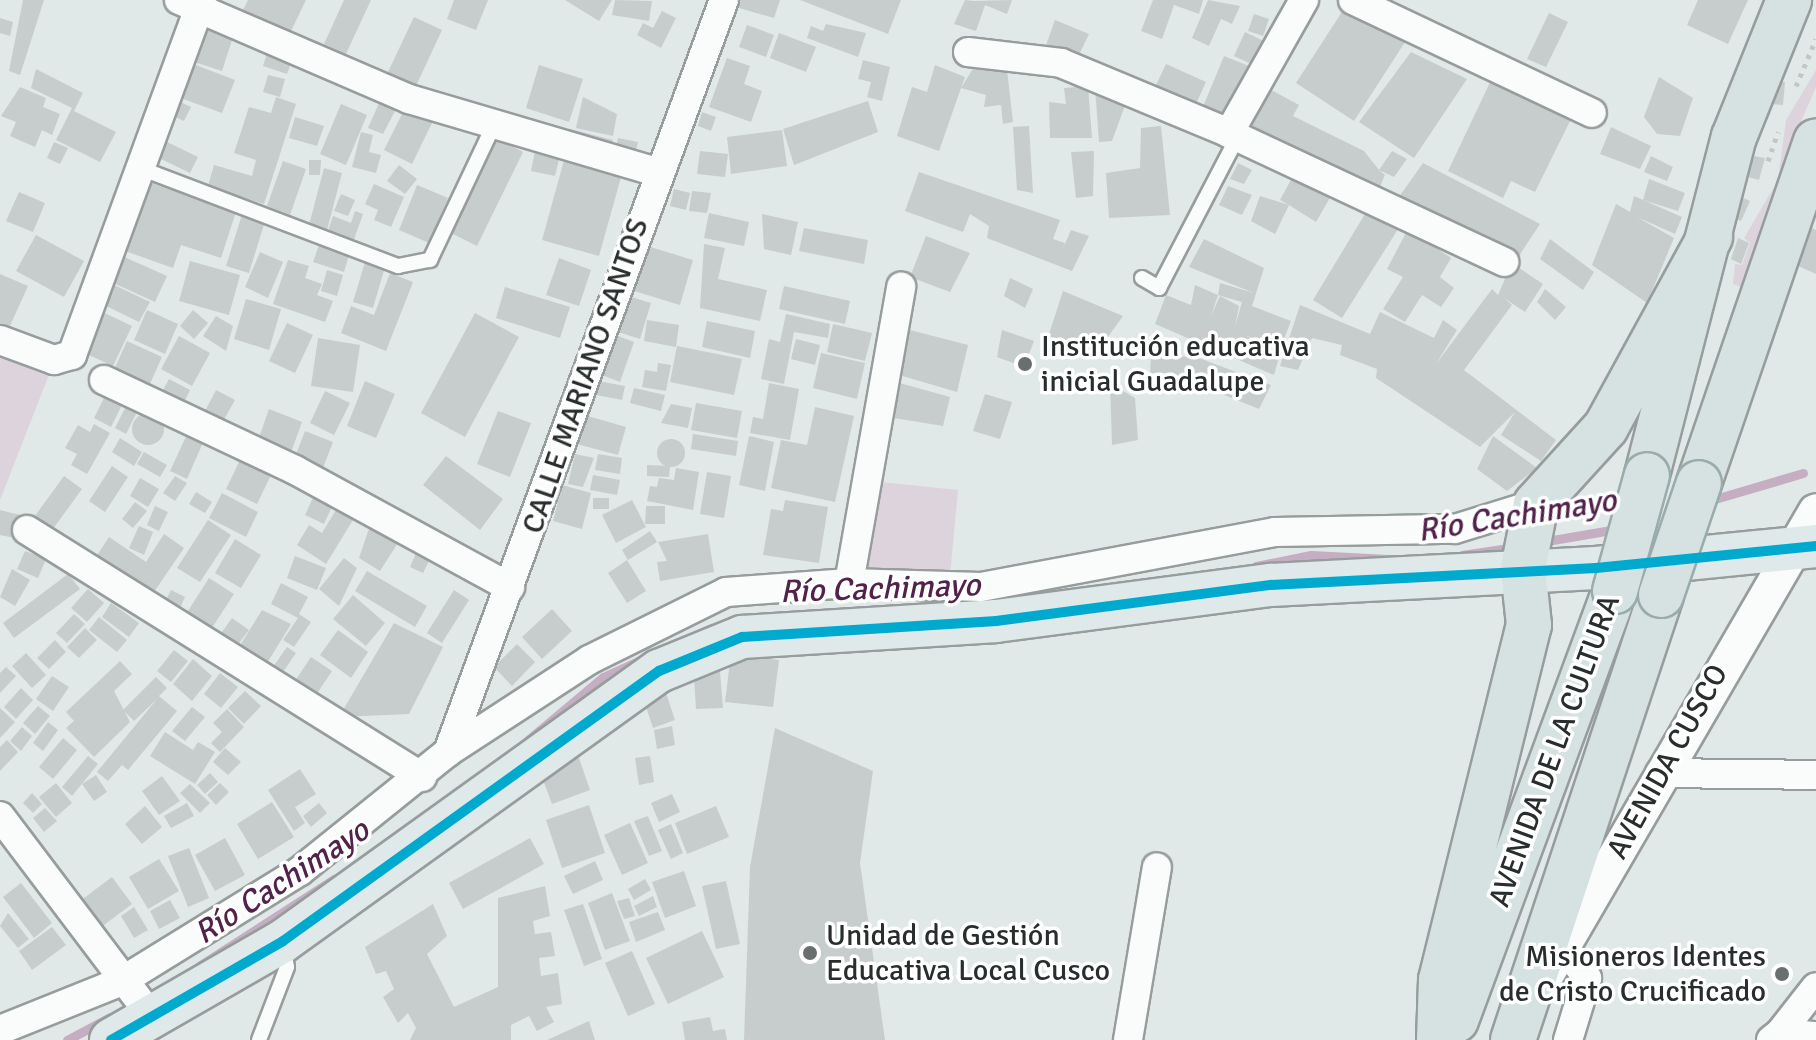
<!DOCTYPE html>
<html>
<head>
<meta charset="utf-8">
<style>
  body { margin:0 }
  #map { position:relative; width:1816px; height:1040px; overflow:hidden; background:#e1e8e8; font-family:Signika,sans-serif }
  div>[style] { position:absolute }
  .green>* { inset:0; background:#ddd3dd }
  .stream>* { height:9px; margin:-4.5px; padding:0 4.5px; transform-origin:4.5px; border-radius:4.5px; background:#c5adc2 }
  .building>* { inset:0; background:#c7cdcc }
  .round { border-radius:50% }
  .path>* { height:5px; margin-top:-2.5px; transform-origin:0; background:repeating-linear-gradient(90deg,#c3c6c6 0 4px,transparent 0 10px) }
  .roads { filter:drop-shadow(2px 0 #979c9c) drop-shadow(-2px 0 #979c9c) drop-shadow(0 2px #979c9c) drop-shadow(0 -2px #979c9c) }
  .service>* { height:14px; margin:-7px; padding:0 7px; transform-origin:7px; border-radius:7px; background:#fafcfc }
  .minor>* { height:28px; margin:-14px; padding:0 14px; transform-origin:14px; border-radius:14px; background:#fafcfc }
  .tertiary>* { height:34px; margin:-17px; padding:0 17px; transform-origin:17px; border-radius:17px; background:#fafcfc }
  .primary>* { height:42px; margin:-21px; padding:0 21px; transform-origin:21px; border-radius:21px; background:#dfe9e9 }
  .trunk>* { height:44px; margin:-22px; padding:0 22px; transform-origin:22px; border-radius:22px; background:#d6e2e2 }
  .bridges { filter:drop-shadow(2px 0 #99abab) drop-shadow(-2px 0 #99abab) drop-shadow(0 2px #99abab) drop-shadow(0 -2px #99abab) }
  .trunk-bridge>* { height:44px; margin:-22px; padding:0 22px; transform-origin:22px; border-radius:22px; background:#d6e2e2 }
  .bus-1>* { height:10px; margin:-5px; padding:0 5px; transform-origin:5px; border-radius:5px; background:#00a9ce }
  .dots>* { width:22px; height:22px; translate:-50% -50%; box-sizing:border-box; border:4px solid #fff; border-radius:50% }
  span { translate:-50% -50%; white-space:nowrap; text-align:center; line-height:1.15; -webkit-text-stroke:7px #fff; paint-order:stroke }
  .poi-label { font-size:30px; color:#282d2d }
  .left { translate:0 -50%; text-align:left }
  .right { translate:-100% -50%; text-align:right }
  .street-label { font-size:30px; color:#282d2d }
  .water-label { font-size:32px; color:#51224a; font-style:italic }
</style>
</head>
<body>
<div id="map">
  <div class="green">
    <div style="clip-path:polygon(1816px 70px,1816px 87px,1779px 172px,1786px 120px)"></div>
    <div style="clip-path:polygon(1774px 187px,1741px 287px,1733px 284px,1735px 264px,1742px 265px,1750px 243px,1744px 238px)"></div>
    <div style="clip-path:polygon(0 346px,52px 367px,0 500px)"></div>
    <div style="clip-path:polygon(871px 481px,958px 490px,949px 586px,854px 579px)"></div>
  </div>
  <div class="stream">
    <div style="left:1708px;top:501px;width:99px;rotate:-16.4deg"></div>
    <div style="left:1541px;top:542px;width:77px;rotate:-9.7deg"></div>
    <div style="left:1462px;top:555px;width:54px;rotate:-8.6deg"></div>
    <div style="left:1256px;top:566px;width:56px;rotate:-11.3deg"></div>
    <div style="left:1311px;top:555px;width:77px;rotate:3deg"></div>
    <div style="left:528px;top:740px;width:98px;rotate:-40deg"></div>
    <div style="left:603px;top:677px;width:119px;rotate:-24.4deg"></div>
    <div style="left:199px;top:966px;width:161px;rotate:-32.8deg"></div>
    <div style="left:67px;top:1040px;width:49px;rotate:-28.1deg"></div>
  </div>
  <div class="building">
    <div style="clip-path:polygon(23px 0,44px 0,20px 75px,9px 71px)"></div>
    <div style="clip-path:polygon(248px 0,306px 0,289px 35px,242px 12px)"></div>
    <div style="clip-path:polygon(344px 0,371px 0,346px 54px,324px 44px)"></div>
    <div style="clip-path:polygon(454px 0,488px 0,476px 30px,447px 19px)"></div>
    <div style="clip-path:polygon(565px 0,612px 0,599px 21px)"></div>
    <div style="clip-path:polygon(615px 0,652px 1px,649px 21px,612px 15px)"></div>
    <div style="clip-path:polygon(741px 0,780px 0,774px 18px,739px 8px)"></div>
    <div style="clip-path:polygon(800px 0,901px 0,888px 34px)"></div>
    <div style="clip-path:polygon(965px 0,974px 1px,1012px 0,1007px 14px,985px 5px,976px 31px,954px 24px)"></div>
    <div style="clip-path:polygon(1153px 0,1203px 0,1199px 14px,1174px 5px,1162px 39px,1141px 31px)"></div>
    <div style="clip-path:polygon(1208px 0,1240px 6px,1232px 24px,1221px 19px,1209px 46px,1192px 38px)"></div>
    <div style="clip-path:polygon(1698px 0,1748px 0,1728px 44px,1687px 25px)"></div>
    <div style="clip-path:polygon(1349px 1px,1407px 39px,1354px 121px,1296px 83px)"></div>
    <div style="clip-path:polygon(662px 11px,676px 18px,661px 48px,637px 35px,643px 23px,653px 28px)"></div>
    <div style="clip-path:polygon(1549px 13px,1568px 22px,1546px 67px,1527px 59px)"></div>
    <div style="clip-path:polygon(1254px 14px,1269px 19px,1263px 36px,1248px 31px)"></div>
    <div style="clip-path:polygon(414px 17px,442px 30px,416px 86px,388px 72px)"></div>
    <div style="clip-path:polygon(0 18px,13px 22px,10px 36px,0 33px)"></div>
    <div style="clip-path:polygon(1055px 20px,1089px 34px,1077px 59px,1045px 48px)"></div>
    <div style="clip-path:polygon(196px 22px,234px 34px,222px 71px,185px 59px)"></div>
    <div style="clip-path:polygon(826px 24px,866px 33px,858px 57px,807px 38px,811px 26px,823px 31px)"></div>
    <div style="clip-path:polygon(747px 25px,774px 35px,766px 57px,739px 47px)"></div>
    <div style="clip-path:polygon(1245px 32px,1272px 45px,1262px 69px,1234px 56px)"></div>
    <div style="clip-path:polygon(779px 33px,816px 47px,806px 72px,770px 58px)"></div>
    <div style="clip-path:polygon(268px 50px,293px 57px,287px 74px,263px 66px)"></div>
    <div style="clip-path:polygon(1411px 52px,1467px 79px,1414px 158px,1359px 122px)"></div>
    <div style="clip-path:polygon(1224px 56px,1249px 66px,1225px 124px,1200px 114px)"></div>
    <div style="clip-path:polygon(727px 58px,750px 66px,744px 84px,762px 91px,751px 122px,709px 107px)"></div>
    <div style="clip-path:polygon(863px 60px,890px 67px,882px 101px,867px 97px,871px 82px,858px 79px)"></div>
    <div style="clip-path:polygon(188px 62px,235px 80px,222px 113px,175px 96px)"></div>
    <div style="clip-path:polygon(1166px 64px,1206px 82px,1195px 106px,1155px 87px)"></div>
    <div style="clip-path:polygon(539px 65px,583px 79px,569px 122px,526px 108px)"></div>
    <div style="clip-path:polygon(935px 65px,965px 77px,961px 88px,974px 67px,1007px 70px,1013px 122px,1003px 124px,1001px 105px,984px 107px,986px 95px,961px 88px,939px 151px,897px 136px,912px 87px,927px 92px)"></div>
    <div style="clip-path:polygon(36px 69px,83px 93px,74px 111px,116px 132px,100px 162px,56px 140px,72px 108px,31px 88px)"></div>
    <div style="clip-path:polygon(1494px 74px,1574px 113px,1535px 192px,1511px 181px,1503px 198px,1448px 171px)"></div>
    <div style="clip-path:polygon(268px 75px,285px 79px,280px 97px,263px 92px)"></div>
    <div style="clip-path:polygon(1659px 77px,1693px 98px,1680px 136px,1657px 134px,1644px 117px)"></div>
    <div style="clip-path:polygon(1773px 82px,1785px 82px,1783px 105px,1771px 104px)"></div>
    <div style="clip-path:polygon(1088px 86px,1092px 138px,1050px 138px,1049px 102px,1066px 104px,1064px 88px)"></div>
    <div style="clip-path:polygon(1264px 86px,1299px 105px,1293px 116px,1364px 151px,1379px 170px,1392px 151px,1407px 159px,1394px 177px,1379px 170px,1385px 175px,1379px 189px,1239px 128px)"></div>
    <div style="clip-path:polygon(20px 87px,46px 98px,43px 107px,60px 114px,52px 135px,42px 130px,35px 147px,10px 136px,16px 122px,1px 116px)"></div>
    <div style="clip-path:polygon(1095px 87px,1127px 100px,1112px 141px,1099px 142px)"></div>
    <div style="clip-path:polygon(276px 97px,296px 104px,264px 204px,208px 186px,214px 165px,252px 176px,256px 160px,234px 153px,249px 107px,271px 113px)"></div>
    <div style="clip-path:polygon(583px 97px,617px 114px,613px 136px,576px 128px)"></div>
    <div style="clip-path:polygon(176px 100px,191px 107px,184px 121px,169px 114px)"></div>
    <div style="clip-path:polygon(380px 101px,396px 109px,383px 134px,368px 128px)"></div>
    <div style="clip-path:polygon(868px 101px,878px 132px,794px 165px,783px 129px)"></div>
    <div style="clip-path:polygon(341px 104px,367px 115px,346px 165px,320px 154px)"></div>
    <div style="clip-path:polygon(405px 108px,433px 121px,412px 164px,384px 150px)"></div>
    <div style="clip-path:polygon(702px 112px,716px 117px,711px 131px,698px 126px)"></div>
    <div style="clip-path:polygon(295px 117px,324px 126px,317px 146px,289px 138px)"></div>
    <div style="clip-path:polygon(1029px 126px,1033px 193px,1017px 190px,1013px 127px)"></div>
    <div style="clip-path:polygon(1161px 126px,1170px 215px,1109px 218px,1106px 173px,1140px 168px,1141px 128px)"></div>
    <div style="clip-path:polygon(1611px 127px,1651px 146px,1640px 169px,1600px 154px)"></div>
    <div style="clip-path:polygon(570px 129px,613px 140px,611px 151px,567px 140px)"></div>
    <div style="clip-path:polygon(782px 130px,787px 166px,731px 174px,727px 137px)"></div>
    <div style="clip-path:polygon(361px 132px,373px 135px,369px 152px,381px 155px,376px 173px,352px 167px)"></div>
    <div style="clip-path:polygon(495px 138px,523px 152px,477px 246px,449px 232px)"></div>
    <div style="clip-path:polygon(618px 138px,638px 142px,634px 159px,614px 155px)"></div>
    <div style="clip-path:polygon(54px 142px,68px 148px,60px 164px,47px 158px)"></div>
    <div style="clip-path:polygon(167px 142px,198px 157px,190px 173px,159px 158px)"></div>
    <div style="clip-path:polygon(536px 145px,561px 151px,555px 176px,531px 171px)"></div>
    <div style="clip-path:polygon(700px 151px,728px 154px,725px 177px,697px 174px)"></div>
    <div style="clip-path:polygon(1094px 151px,1093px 196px,1076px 198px,1071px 152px)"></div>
    <div style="clip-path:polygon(566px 153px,623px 170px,599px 256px,542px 240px)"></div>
    <div style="clip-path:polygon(1651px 156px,1673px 167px,1667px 181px,1644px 172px)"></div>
    <div style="clip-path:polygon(1754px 156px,1765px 158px,1759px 180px,1748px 177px)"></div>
    <div style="clip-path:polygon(309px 160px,321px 160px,320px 175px,309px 175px)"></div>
    <div style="clip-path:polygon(283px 161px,306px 169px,290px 215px,267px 206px)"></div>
    <div style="clip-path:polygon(1238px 163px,1252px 170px,1244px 184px,1230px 179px)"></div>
    <div style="clip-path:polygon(1423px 163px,1540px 224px,1517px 259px,1399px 197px)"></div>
    <div style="clip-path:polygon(399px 165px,417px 179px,405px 194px,387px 181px)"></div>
    <div style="clip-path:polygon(324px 168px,342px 173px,326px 234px,308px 229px)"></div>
    <div style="clip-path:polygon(919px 172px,1060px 220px,1053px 239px,1065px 243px,1062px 251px,1071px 230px,1089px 236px,1072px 271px,987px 238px,989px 226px,970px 214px,963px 232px,905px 211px)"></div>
    <div style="clip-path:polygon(1293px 176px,1331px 196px,1316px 222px,1289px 205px,1275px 234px,1251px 221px,1260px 196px,1289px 205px,1280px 200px)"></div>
    <div style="clip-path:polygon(1649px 179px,1685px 193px,1678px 211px,1643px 200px)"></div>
    <div style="clip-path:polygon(148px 182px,236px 212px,221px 258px,181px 245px,173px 268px,125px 251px)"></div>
    <div style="clip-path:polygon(374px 184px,404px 197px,391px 227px,374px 220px,378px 210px,365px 204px)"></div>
    <div style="clip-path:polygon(417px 185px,448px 198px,429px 243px,399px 230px)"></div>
    <div style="clip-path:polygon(1228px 186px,1252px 195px,1242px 215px,1219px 205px)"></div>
    <div style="clip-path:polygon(674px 189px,690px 193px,686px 210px,670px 206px)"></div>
    <div style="clip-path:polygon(692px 191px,711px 193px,707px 213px,689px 211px)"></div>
    <div style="clip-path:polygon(19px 192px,45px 203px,33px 232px,6px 221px)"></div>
    <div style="clip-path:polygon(341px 194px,355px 200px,348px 216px,334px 211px)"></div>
    <div style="clip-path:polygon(1634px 196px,1682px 217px,1675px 234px,1637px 217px,1674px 238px,1647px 303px,1592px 265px,1616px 204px,1630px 212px)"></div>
    <div style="clip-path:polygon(1739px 196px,1750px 201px,1741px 221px,1731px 216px)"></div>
    <div style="clip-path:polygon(1368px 209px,1400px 226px,1342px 318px,1313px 300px)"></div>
    <div style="clip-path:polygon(243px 211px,266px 218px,249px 273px,226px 266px)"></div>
    <div style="clip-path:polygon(355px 211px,363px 214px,351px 248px,327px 234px,333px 216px,351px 223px)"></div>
    <div style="clip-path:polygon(709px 213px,749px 222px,744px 246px,704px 238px)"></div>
    <div style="clip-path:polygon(762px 214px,798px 222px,791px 255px,764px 249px)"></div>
    <div style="clip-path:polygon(804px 228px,868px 240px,864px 264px,799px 251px)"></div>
    <div style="clip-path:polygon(1812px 228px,1816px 230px,1816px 274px,1796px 265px)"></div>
    <div style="clip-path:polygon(1408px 229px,1451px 258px,1440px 277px,1454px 288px,1441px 307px,1422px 295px,1405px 322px,1383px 309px,1403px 277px,1387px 269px)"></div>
    <div style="clip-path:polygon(36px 235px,84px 261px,64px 297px,16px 271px)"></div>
    <div style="clip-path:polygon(926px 236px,970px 253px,950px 292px,910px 277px)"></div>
    <div style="clip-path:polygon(1738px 238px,1749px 243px,1741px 264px,1731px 259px)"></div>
    <div style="clip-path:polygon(1204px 239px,1264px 268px,1252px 306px,1291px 321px,1281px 347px,1244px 335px,1281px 351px,1274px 375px,1155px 324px,1166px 295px,1191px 305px,1195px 285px,1218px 295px,1211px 316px,1220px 296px,1239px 306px,1235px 327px,1242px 302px,1218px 295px,1220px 283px,1254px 293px,1189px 267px)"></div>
    <div style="clip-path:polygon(1550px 239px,1594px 272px,1583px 290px,1540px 259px)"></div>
    <div style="clip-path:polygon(704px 244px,725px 248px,718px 279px,767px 290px,760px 321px,700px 308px)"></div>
    <div style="clip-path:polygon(319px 245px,349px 255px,344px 272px,313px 262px)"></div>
    <div style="clip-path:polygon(644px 245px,693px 260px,680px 305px,631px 290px)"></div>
    <div style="clip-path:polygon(260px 252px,283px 262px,268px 298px,245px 287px)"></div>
    <div style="clip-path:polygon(122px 256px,167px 276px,155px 302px,111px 282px)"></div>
    <div style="clip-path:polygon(559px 258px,591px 270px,579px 306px,546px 295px)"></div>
    <div style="clip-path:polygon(288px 260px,309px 266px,305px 278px,322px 284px,317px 295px,333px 301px,325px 322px,273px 304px)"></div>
    <div style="clip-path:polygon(190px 261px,240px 275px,229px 315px,179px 301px)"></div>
    <div style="clip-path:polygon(365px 262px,385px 267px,373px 308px,353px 302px)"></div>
    <div style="clip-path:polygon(1512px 263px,1543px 284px,1525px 312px,1504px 298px,1512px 305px,1464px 370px,1556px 440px,1541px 461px,1501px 435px,1515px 412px,1480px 447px,1376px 378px,1377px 369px,1340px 355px,1342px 345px,1312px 338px,1298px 370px,1280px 366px,1300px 305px,1370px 334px,1380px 312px,1434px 338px,1443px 320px,1457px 330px,1436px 364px,1492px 289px,1498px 295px)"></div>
    <div style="clip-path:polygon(327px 270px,343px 275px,337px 296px,321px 291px)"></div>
    <div style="clip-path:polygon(390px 273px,413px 282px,386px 351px,341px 333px,351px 306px,374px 315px)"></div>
    <div style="clip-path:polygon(0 274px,28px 286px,9px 328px,0 324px)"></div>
    <div style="clip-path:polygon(1010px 278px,1033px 289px,1025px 308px,1004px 296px)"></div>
    <div style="clip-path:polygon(112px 284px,150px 302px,139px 322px,102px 304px)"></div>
    <div style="clip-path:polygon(784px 286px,850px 301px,845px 324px,779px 309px)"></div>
    <div style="clip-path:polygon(505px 287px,570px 307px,560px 338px,496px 318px)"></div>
    <div style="clip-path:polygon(1545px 289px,1566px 307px,1555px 320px,1537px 302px)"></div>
    <div style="clip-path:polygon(1063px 291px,1123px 316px,1092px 359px,1047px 340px)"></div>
    <div style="clip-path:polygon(625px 295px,651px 303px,640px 339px,615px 331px)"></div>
    <div style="clip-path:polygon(246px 299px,281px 309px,269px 350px,234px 339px)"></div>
    <div style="clip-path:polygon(96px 309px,132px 326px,113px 366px,78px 350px)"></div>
    <div style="clip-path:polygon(147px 310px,178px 324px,165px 354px,134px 340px)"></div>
    <div style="clip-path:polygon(193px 310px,208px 323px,194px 339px,180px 326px)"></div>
    <div style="clip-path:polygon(475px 313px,519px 337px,465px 437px,421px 413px)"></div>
    <div style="clip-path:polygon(786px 314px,830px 324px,828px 338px,794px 332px,784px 384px,761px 379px,769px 339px,780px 342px)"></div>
    <div style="clip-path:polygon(216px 316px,233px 326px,226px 351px,203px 336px)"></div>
    <div style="clip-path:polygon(647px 320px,679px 325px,676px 347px,644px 341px)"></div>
    <div style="clip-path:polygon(707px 321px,755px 331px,750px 358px,702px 347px)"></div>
    <div style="clip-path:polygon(287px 323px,313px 335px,295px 373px,269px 361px)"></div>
    <div style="clip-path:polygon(833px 324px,872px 333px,865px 361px,827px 352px)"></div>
    <div style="clip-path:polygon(910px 330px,968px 345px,957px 392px,899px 375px)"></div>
    <div style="clip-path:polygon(1002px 330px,1034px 341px,1024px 367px,997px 357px)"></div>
    <div style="clip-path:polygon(613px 334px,634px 342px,620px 382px,599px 374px)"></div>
    <div style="clip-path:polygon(179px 336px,210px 353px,192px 386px,161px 369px)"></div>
    <div style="clip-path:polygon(318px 338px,360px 345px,353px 392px,311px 386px)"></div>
    <div style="clip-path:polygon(796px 339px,820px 345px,815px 365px,791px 359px)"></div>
    <div style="clip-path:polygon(127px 341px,162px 357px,149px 386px,114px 370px)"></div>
    <div style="clip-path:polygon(677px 346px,742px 359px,734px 395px,670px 382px)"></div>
    <div style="clip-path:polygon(821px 353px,865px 363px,857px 399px,813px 388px)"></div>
    <div style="clip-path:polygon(1151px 355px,1196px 357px,1271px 385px,1259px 409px,1185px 379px,1150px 377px)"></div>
    <div style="clip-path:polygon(658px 363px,671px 365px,666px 391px,642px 387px,645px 370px,657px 372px)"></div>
    <div style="clip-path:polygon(169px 379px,190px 390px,183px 405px,161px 394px)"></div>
    <div style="clip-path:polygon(365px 381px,395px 394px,376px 438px,347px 426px)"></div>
    <div style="clip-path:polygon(598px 381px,625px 386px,622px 400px,596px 395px)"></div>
    <div style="clip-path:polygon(896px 382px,950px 397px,943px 426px,888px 417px)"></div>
    <div style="clip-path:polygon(769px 383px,799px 389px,790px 440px,750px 433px,753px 417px,763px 419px)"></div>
    <div style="clip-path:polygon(1110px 383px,1135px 398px,1138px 440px,1112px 445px)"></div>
    <div style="clip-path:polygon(109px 388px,126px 397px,111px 427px,94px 418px)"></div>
    <div style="clip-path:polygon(634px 388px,665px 395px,661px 411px,630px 403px)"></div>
    <div style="clip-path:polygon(216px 390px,235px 400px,222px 423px,204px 413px)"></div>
    <div style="clip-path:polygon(325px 391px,350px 403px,334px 435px,310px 423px)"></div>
    <div style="clip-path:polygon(985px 394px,1012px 402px,1000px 439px,973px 431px)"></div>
    <div style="clip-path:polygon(129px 400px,140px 406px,126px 434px,115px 428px)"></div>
    <div style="clip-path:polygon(696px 403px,742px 411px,737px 438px,691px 430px)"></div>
    <div style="clip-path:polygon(671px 404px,692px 408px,688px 428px,661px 423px)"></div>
    <div style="clip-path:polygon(815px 407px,854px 416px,835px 502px,771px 488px,781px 440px,807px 445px)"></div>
    <div style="clip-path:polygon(269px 409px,302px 422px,289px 458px,256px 446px)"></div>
    <div style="clip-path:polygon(498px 411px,531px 423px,510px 477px,477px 464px)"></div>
    <div class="round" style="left:132px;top:413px;width:32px;height:32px"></div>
    <div style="clip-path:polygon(581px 414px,626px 427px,618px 455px,573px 443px)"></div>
    <div style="clip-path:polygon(94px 424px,110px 433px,87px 474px,71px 465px,77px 454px,65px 448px,78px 425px,90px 432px)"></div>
    <div style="clip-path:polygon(189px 430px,205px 438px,187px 479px,170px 471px)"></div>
    <div style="clip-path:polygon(305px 431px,333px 442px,321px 473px,293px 462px)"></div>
    <div style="clip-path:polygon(693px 434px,738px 441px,736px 456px,691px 449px)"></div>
    <div style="clip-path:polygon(749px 436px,774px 442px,765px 491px,739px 485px)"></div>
    <div style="clip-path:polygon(1493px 436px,1537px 468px,1507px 491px,1477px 469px)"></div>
    <div style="clip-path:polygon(120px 438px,142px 452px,134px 466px,112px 452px)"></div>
    <div class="round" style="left:657px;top:439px;width:28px;height:28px"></div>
    <div style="clip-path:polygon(144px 452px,167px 465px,160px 477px,137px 464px)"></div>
    <div style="clip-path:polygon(575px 454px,594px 458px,583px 487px,568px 484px)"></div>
    <div style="clip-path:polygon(598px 454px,622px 458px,620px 474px,595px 470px)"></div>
    <div style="clip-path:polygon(446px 456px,503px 499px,480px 530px,423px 485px)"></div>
    <div style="clip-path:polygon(240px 460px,271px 475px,257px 504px,226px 489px)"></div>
    <div style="clip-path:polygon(647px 465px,670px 466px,669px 477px,647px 476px)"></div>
    <div style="clip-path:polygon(112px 466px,128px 477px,105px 512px,89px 501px)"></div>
    <div style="clip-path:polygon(676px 468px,699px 472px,693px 510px,647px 501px,650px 486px,657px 487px,659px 478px,674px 480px)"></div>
    <div style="clip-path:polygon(707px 472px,731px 476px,724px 518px,700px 514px)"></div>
    <div style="clip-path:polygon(593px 475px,620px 480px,617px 495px,590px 490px)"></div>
    <div style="clip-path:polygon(64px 476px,82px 489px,50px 533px,32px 520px)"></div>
    <div style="clip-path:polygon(175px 476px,187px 483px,175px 501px,163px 493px)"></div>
    <div style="clip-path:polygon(140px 478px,159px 489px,148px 507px,130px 496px)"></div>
    <div style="clip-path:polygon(562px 485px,591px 493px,582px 529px,553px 521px)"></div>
    <div style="clip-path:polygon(318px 487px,337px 496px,324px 524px,305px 515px)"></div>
    <div style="clip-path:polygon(196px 492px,212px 502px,205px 513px,189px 504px)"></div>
    <div style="clip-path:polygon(222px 493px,258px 512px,246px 537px,209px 518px)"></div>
    <div style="clip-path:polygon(593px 498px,609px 498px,609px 509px,593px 509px)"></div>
    <div style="clip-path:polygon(632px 500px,646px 527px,616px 543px,602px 515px)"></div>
    <div style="clip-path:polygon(785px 500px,828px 507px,819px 563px,763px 555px,771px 509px,783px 511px)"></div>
    <div style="clip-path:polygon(135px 502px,147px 511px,133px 528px,122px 519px)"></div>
    <div style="clip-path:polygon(339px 505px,356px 515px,326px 564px,297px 545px,309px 525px,322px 533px)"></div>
    <div style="clip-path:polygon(155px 506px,168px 512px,159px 531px,147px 525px)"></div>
    <div style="clip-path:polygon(646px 506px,665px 506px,665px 524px,645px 524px)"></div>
    <div style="clip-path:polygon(0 510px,20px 515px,15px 538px,0 535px)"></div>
    <div style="clip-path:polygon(208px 520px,231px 535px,200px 582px,177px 568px)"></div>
    <div style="clip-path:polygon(372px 520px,401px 538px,380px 571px,359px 558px)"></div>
    <div style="clip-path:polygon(139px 526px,153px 532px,144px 555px,129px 548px)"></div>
    <div style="clip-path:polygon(650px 531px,657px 542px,628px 560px,622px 550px)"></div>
    <div style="clip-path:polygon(164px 534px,184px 548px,152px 595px,96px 557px,109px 537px,146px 562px)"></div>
    <div style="clip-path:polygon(708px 534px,714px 572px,660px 581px,657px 562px,667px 561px,658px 542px)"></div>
    <div style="clip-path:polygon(235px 539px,261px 555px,241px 588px,215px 573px)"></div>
    <div style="clip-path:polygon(419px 546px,433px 553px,423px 573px,410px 567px)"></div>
    <div style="clip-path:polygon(25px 551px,46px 559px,38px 578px,17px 569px)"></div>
    <div style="clip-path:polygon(295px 556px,326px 568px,317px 590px,287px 578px)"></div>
    <div style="clip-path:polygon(344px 558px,357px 568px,339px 606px,319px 589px)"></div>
    <div style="clip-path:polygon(627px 560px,646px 591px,627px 603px,608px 573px)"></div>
    <div style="clip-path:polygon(12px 569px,30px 580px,15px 606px,0 597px)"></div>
    <div style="clip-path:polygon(367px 571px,427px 606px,415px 627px,355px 591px)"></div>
    <div style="clip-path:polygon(68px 574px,80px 589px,14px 638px,3px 623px)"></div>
    <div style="clip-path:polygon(209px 578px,234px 594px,206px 637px,186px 614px)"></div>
    <div style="clip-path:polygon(281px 583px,308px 597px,299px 614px,311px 622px,294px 647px,283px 640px,298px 618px,271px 604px)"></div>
    <div style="clip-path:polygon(88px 589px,104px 603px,87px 622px,71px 608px)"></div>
    <div style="clip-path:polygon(171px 590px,185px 597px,178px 613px,163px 606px)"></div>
    <div style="clip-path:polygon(454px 590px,469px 600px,442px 643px,427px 633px)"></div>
    <div style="clip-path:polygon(353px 595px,385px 623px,366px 646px,333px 619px)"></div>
    <div style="clip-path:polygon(111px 603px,139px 623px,129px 637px,102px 617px)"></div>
    <div style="clip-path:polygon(552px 609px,572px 631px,542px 659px,522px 637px)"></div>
    <div style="clip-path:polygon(262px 610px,291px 624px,261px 673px,234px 655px)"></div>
    <div style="clip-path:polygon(74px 614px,85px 624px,67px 643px,56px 633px)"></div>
    <div style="clip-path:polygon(99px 617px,127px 640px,117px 652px,89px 630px)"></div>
    <div style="clip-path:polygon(232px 618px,249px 630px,233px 651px,217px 639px)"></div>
    <div style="clip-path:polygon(394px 623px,443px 647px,409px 714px,339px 717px)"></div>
    <div style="clip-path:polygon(85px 628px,97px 640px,79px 658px,67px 647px)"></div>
    <div style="clip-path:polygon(338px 630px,368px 652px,351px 678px,320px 655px)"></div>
    <div style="clip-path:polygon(55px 640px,66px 652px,49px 669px,37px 658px)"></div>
    <div style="clip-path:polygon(517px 644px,535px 662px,512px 686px,494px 667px)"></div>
    <div style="clip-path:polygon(287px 647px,296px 653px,277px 681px,268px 674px)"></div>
    <div style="clip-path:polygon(174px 650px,188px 661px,171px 682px,157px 671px)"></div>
    <div style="clip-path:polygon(26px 653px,46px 675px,32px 688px,12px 666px)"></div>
    <div style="clip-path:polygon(731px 654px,779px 660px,773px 707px,725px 702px)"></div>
    <div style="clip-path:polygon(311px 657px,332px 671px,314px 698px,293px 684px)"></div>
    <div style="clip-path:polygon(193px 659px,212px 676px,192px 701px,173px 684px)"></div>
    <div style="clip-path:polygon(719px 659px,723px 708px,696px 709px,693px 661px)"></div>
    <div style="clip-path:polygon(120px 661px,132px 674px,114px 691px,130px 722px,94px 757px,66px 728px,74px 721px,66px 712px)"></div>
    <div style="clip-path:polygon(6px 667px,16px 676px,0 693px,0 673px)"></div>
    <div style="clip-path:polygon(220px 673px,238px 687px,221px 708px,204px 694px)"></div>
    <div style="clip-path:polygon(52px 676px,69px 687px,53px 711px,36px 699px)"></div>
    <div style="clip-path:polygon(156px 677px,167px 688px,159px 696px,177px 711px,128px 770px,122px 765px,108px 781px,97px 772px,157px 699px,134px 721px,123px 710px)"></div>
    <div style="clip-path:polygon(21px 688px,33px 700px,16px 719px,4px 707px)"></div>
    <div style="clip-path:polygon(245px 691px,261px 706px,244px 724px,228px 708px)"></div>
    <div style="clip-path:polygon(666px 693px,675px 720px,653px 728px,644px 701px)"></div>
    <div style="clip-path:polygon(38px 706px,50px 716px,35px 734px,23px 723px)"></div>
    <div style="clip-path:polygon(192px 707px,205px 717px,185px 741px,172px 731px)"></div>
    <div style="clip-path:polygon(0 708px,15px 722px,0 738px)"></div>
    <div style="clip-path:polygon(227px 709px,244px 727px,220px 752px,211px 743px,222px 732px,213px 723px)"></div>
    <div style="clip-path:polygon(48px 722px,58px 730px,43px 751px,33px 743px)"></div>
    <div style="clip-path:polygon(672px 726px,675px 745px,657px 749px,654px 730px)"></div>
    <div style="clip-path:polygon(22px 727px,32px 736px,21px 751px,10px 741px)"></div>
    <div style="clip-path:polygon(775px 728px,873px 771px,860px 863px,885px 1040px,744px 1040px,750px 867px)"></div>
    <div style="clip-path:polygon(165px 732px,193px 750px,198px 742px,215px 752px,195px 784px,150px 756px)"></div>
    <div style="clip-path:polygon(63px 738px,77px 750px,53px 779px,39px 767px)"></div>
    <div style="clip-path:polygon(7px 740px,18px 752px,0 771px,0 747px)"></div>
    <div style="clip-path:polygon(225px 748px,241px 762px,228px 775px,213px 762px)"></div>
    <div style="clip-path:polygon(578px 755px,590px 790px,552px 804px,539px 769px)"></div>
    <div style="clip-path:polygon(88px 756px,98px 764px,72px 796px,62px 787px)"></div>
    <div style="clip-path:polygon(650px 756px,654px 782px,639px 785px,635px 758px)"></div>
    <div style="clip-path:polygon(300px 769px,316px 794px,295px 807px,305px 823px,294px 831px,268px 790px)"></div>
    <div style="clip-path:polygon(210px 773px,218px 782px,205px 794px,197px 785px)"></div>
    <div style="clip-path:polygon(96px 775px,107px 792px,94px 801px,82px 784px)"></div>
    <div style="clip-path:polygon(162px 776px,180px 801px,159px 815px,142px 791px)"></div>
    <div style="clip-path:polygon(56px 783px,72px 803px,56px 817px,39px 797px)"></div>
    <div style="clip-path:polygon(220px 783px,229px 792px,216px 805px,207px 795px)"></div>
    <div style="clip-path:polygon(190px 784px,210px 803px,200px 813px,180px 793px)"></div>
    <div style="clip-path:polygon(32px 793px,42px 804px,33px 813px,23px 803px)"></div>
    <div style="clip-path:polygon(672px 794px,680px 812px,659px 822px,651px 803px)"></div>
    <div style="clip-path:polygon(272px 802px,294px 837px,258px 859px,237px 824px)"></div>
    <div style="clip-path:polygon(187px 803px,194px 816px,171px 828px,164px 816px)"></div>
    <div style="clip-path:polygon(319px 803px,327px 813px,311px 827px,303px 816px)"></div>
    <div style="clip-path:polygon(589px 805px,605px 853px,562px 868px,546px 820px)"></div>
    <div style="clip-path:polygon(145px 806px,162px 827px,142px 844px,125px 824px)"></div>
    <div style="clip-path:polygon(716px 806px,729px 837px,687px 854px,675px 823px)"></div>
    <div style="clip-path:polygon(45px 808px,57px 821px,44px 832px,33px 818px)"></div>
    <div style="clip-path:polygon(648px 816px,662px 851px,649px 856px,634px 821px)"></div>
    <div style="clip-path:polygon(630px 823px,648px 863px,622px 875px,604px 835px)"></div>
    <div style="clip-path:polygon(671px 824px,683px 853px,671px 859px,658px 830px)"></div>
    <div style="clip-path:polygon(225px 838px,245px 875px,215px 891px,195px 855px)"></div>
    <div style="clip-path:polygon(530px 838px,544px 864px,463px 909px,449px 883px)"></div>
    <div style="clip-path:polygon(189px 848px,209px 898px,188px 907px,168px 856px)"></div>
    <div style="clip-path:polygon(159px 859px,179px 891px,148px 909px,129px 877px)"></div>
    <div style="clip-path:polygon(595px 861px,603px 880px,573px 894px,564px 876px)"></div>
    <div style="clip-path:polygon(684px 871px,696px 906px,665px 918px,652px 882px)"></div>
    <div style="clip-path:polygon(112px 877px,132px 904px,100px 928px,80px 901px)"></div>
    <div style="clip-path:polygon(645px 879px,651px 890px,634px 900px,628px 889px)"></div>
    <div style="clip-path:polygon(726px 881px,740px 944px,716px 949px,702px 886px)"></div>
    <div style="clip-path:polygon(21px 883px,52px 923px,34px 938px,3px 897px)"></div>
    <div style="clip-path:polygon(545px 886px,550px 916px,533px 921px,535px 934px,551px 932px,555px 956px,539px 958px,541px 976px,558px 973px,562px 1004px,546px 1007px,554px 1022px,537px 1031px,529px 1016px,511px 1025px,511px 1040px,410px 1040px,416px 1028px,408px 1013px,398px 1023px,383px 997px,394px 989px,386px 971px,376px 974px,365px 947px,433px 904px,447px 936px,427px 954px,454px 1007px,498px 987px,498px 898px)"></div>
    <div style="clip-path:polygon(612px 893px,630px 941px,605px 950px,588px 903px)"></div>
    <div style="clip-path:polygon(653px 896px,657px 907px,639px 916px,634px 906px)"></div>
    <div style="clip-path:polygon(629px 898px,635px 916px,624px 919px,617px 901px)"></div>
    <div style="clip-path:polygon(170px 900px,180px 918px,159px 929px,150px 911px)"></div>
    <div style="clip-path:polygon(583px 904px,602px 959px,584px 966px,564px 910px)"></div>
    <div style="clip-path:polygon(134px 907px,148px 930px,134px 938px,121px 916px)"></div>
    <div style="clip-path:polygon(658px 912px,665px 930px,636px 942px,629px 922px)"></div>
    <div style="clip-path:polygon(8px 913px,29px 939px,18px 948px,0 926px)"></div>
    <div style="clip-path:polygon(52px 927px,66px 945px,32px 970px,19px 951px)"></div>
    <div style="clip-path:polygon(702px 931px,724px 977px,668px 1004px,646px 958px)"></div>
    <div style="clip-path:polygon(632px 951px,655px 1004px,628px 1016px,605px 963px)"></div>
    <div style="clip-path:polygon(710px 1017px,713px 1031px,725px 1029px,727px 1040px,685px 1040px,682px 1022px)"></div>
    <div style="clip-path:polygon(589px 1021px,595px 1040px,547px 1040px)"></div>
  </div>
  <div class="path">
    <div style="left:1796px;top:86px;width:51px;rotate:-66.9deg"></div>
    <div style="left:1768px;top:161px;width:31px;rotate:-71deg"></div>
  </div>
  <div class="roads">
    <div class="service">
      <div style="left:145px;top:170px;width:271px;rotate:20.8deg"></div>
      <div style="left:398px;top:266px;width:33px;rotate:-11deg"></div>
      <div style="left:430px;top:260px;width:147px;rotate:-64.7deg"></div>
      <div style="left:1142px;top:278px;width:20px;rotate:30deg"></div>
      <div style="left:1159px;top:288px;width:171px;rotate:-62.5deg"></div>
      <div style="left:259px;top:1040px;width:78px;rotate:-69deg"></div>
      <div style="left:287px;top:967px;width:21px;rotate:-101deg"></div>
    </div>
    <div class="minor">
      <div style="left:179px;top:0;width:250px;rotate:23.3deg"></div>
      <div style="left:409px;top:99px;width:259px;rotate:16.4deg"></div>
      <div style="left:1304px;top:0;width:153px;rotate:119.4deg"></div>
      <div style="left:1229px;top:133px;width:304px;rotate:25.1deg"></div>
      <div style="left:1353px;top:0;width:264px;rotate:25.3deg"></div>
      <div style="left:968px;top:52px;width:94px;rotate:6.7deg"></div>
      <div style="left:1061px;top:63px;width:182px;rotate:22.6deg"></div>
      <div style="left:0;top:340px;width:58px;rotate:20.3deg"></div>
      <div style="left:54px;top:360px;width:19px;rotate:-16deg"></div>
      <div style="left:72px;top:355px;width:378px;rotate:-69.9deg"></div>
      <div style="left:104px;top:380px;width:211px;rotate:25.2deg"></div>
      <div style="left:295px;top:470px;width:245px;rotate:28.6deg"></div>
      <div style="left:27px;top:530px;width:466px;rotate:32deg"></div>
      <div style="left:849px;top:583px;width:301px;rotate:-80deg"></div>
      <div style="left:448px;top:752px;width:801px;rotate:-69.85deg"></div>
      <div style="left:1660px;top:773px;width:156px;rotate:0.7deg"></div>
      <div style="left:0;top:816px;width:252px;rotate:52.9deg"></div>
      <div style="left:1566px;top:949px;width:36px;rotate:54deg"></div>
      <div style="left:1587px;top:978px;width:65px;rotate:107deg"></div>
      <div style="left:0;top:1030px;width:131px;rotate:-21.9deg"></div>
      <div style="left:122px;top:981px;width:209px;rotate:-31.7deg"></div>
      <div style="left:300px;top:871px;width:190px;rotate:-38.8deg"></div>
      <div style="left:448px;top:752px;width:168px;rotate:-33.1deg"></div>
      <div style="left:589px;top:660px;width:153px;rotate:-26.4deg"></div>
      <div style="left:726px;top:592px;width:123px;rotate:-4.2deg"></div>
      <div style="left:849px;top:583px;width:132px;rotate:1.7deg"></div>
      <div style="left:981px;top:587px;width:299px;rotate:-10.6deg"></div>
      <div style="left:1275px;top:532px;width:180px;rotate:-1deg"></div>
      <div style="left:1455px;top:529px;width:85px;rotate:-17.2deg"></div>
      <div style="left:1780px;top:1033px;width:58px;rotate:-52deg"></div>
      <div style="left:1128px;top:1040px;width:175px;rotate:-80.5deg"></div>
      <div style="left:1771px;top:1040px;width:11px;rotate:-38deg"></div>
      <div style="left:1780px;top:1033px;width:36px;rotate:5deg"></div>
    </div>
    <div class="tertiary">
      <div style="left:1540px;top:986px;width:549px;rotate:-59.84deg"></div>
    </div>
    <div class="primary">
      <div style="left:111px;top:1040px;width:198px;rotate:-29.9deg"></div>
      <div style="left:283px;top:941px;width:463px;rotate:-35.7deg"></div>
      <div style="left:659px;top:671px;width:90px;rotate:-22.3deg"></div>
      <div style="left:742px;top:637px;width:255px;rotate:-3.6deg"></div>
      <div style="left:996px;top:621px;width:277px;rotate:-7.5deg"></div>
      <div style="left:1271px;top:585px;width:325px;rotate:-3deg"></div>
      <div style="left:1596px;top:568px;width:221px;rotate:-5.7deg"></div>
    </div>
    <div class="trunk">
      <div style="left:1647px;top:475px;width:349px;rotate:-75.6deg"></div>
      <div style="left:1734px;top:137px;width:148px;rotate:-68.1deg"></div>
      <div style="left:1699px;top:483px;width:361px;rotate:-71.1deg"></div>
      <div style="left:1456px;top:1020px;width:458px;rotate:-69.7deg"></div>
      <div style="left:1439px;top:1040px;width:60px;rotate:-88.1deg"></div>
      <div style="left:1441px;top:980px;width:366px;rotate:-76.1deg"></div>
      <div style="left:1529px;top:625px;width:56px;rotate:-96.1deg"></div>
      <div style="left:1523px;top:569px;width:66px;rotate:-78.7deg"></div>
      <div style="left:1536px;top:504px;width:104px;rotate:-47.7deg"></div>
      <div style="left:1606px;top:427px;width:217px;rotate:-61.3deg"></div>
      <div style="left:1513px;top:1040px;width:469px;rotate:-71.6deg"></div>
    </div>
  </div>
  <div class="bridges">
    <div class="trunk-bridge">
      <div style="left:1615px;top:591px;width:120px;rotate:-74.6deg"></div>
      <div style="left:1661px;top:595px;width:118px;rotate:-71.3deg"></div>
    </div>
  </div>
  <div class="bus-1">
    <div style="left:111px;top:1040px;width:198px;rotate:-29.9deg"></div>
    <div style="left:283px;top:941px;width:463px;rotate:-35.7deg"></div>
    <div style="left:659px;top:671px;width:90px;rotate:-22.3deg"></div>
    <div style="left:742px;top:637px;width:255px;rotate:-3.6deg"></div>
    <div style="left:996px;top:621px;width:277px;rotate:-7.5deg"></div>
    <div style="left:1271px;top:585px;width:325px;rotate:-3deg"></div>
    <div style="left:1596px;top:568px;width:221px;rotate:-5.7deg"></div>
  </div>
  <div class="dots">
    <div style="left:1025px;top:364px;background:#696e6e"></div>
    <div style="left:810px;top:953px;background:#696e6e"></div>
    <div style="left:1782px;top:974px;background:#696e6e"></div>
  </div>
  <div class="poi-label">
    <span class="left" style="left:1041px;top:364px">Institución educativa<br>inicial Guadalupe</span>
    <span class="left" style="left:826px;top:953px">Unidad de Gestión<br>Educativa Local Cusco</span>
    <span class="right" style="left:1766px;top:974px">Misioneros Identes<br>de Cristo Crucificado</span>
  </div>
  <div class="street-label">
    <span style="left:586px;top:376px;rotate:-71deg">CALLE MARIANO SANTOS</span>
    <span style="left:1555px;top:751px;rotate:-70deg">AVENIDA DE LA CULTURA</span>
    <span style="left:1668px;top:762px;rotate:-61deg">AVENIDA CUSCO</span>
  </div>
  <div class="water-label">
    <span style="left:1517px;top:516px;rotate:-9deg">Río Cachimayo</span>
    <span style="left:880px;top:589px;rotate:-2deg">Río Cachimayo</span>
    <span style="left:282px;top:882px;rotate:-33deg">Río Cachimayo</span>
  </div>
</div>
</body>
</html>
